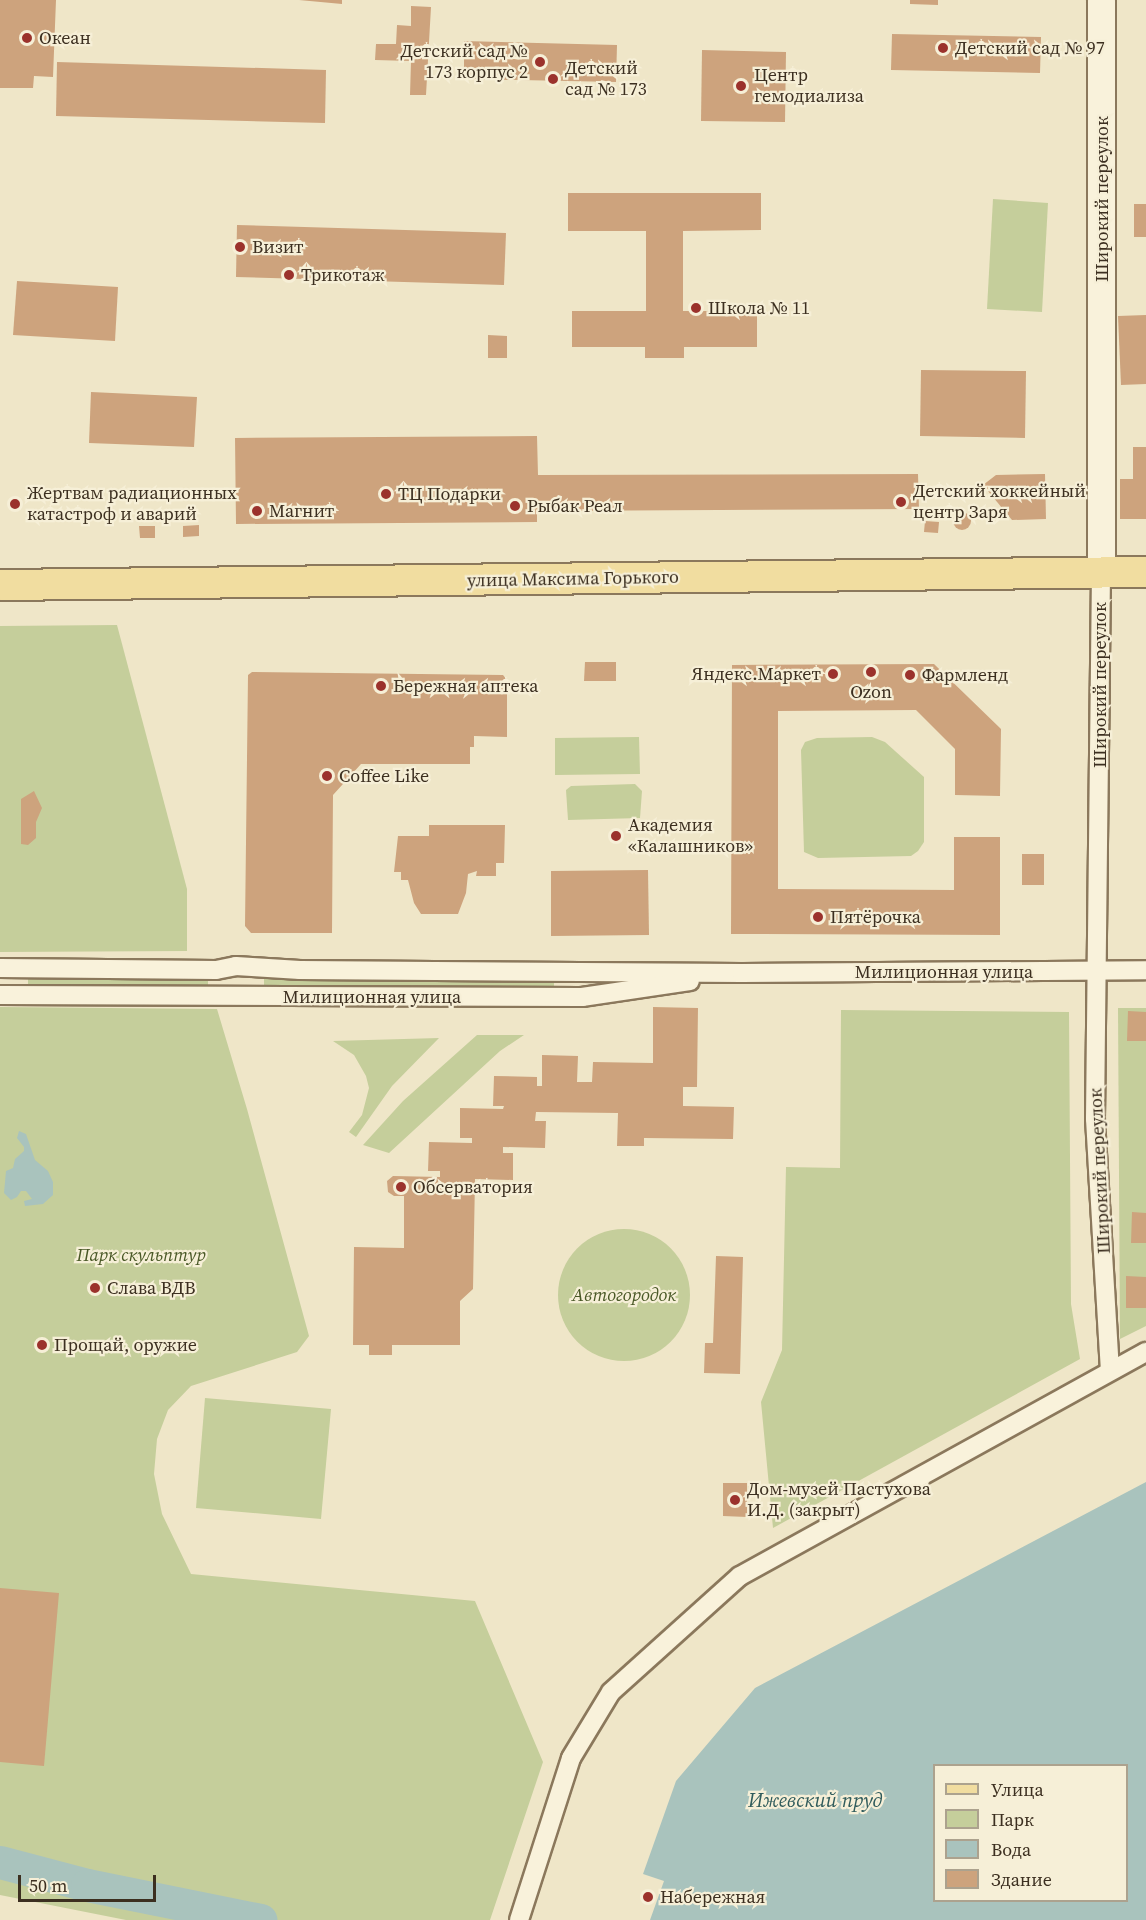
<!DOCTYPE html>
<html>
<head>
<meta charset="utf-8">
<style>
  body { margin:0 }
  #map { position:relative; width:1146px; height:1920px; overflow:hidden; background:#efe6c8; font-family:"Source Serif 4",serif }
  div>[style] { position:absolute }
  .green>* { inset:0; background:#c5ce9b }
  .round { border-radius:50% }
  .water>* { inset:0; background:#a9c3bd }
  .river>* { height:33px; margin:-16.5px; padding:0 16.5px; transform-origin:16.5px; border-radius:16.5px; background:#a9c3bd }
  .building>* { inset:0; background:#cda37d }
  .roads { filter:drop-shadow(2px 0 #8b785c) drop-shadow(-2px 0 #8b785c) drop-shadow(0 2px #8b785c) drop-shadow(0 -2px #8b785c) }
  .street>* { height:18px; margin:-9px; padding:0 9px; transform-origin:9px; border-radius:9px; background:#f9f2db }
  .secondary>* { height:27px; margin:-13.5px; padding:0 13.5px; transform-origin:13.5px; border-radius:13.5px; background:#f9f2db }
  .primary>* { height:30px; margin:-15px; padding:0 15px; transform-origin:15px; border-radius:15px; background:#f1dda0 }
  .dots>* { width:16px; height:16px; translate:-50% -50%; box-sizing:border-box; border:3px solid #f6efd7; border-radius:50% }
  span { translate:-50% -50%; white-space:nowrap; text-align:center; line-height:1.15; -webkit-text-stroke:4.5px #f6efd7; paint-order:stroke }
  .poi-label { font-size:18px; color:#3c2f20 }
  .left { translate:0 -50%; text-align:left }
  .right { translate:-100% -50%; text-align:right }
  .street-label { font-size:18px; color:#3c2f20 }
  .park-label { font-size:18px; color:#495826; font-style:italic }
  .water-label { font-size:20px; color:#2f5b5b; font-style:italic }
  .legend { position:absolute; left:933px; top:1764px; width:195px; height:138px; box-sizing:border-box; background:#f6efd7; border:2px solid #aca28e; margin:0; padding:8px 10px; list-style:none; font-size:18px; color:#3c2f20 }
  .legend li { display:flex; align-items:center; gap:12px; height:30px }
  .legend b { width:30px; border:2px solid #aca28e }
  .scale { position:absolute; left:18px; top:1875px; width:138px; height:27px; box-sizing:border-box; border:3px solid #3c2f20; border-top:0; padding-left:8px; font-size:18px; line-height:21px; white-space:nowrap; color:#3c2f20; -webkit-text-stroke:4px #f6efd7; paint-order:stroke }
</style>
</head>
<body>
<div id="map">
  <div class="green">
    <div style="clip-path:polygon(993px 199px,1048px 203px,1042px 312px,987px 309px)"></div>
    <div style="clip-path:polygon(117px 625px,187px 889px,187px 951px,0 952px,0 626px)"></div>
    <div style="clip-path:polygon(639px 737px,640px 774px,555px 775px,555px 738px)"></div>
    <div style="clip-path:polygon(872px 737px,885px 742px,924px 777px,924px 842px,918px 851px,911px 856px,818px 858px,804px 852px,801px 750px,805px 742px,817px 738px)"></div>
    <div style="clip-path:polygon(635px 784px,642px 791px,640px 818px,568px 820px,566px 790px,571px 786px)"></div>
    <div style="clip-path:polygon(28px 973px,208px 974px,208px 991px,28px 990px)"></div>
    <div style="clip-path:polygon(264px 975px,554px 977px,554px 992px,264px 991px)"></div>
    <div style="clip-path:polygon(0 1007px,217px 1009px,247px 1109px,309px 1336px,297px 1352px,191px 1386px,168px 1410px,157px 1439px,154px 1474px,162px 1514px,191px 1574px,475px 1601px,543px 1762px,490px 1920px,126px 1920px,0 1895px)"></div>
    <div style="clip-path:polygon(1118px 1008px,1146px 1008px,1146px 1326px,1120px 1339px)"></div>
    <div style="clip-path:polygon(841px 1010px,1069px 1012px,1071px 1304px,1080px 1359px,773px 1528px,761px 1402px,782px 1350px,786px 1167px,840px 1168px)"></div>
    <div style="clip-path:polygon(477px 1035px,524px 1035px,500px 1051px,389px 1153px,363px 1145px,403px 1101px)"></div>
    <div style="clip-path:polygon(439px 1038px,392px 1086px,356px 1137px,349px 1132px,362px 1115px,369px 1088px,366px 1076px,354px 1055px,333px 1041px)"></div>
    <div class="round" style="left:558px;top:1229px;width:132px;height:132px"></div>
    <div style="clip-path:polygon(205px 1398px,331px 1409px,321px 1519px,196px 1508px)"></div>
  </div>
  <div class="water">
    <div style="clip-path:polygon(19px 1131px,26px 1134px,35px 1160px,48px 1171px,53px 1182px,53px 1195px,43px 1204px,25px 1206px,24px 1201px,32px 1199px,26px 1191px,21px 1191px,17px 1197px,11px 1200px,4px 1193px,6px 1171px,13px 1168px,15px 1159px,24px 1151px,24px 1147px,17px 1138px)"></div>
    <div style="clip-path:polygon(evenodd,1146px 1482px,1146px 1920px,650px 1920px,664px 1881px,643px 1874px,676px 1781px,755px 1688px,1146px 1482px,934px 1766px,1126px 1766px,1126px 1900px,934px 1900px,934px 1766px)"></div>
  </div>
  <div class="river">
    <div style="left:0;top:1862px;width:90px;rotate:14.8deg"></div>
    <div style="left:87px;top:1885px;width:177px;rotate:11.4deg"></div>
  </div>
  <div class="building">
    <div style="clip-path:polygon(0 0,56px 0,53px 77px,34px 76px,33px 88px,0 88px)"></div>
    <div style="clip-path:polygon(299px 0,342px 0,342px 4px)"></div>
    <div style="clip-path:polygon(910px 0,938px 0,938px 5px,910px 4px)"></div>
    <div style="clip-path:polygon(411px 6px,431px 7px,426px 95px,410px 95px,411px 61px,375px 60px,376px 44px,396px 44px,397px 25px,411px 26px)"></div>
    <div style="clip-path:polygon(892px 34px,1041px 37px,1040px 73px,891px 70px)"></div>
    <div style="clip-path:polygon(464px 41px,617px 45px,616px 82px,464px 79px)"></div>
    <div style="clip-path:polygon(702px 50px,786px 52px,785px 122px,701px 121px)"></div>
    <div style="clip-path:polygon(57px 62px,326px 70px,325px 123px,56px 116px)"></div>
    <div style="clip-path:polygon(568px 193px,761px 193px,761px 230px,683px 231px,683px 311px,757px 311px,757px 347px,684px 347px,684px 358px,645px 358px,645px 347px,572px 347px,572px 311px,646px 311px,646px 231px,568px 231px)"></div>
    <div style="clip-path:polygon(1134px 204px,1146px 204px,1146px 237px,1134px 237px)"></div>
    <div style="clip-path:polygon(237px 225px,506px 233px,504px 285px,236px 277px)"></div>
    <div style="clip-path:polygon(17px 281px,118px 287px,115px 341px,13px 335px)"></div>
    <div style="clip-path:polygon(1146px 315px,1146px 384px,1121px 385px,1118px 316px)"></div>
    <div style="clip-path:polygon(488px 335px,507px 336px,507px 358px,488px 358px)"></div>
    <div style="clip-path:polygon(921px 370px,1026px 371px,1025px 438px,920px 436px)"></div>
    <div style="clip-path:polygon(91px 392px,197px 397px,194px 447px,89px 443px)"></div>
    <div style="clip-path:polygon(537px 436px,538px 475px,918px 474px,919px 509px,537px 511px,537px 522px,236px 524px,235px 438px)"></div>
    <div style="clip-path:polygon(1133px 447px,1146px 447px,1146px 519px,1120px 519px,1120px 479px,1133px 479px)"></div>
    <div style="clip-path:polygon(1045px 474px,1046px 519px,1012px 520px,983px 485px,996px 475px)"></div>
    <div class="round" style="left:953px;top:512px;width:18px;height:18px"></div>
    <div style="clip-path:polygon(925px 521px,939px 522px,938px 533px,924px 532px)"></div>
    <div style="clip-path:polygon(199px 525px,199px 536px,183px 537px,183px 526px)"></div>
    <div style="clip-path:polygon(139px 526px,155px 526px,155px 538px,140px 538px)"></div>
    <div style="clip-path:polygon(585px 662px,616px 662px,616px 681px,584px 681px)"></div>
    <div style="clip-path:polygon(934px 664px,1001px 729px,1000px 796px,955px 795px,955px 749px,916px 710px,778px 711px,778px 889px,954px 890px,954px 837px,1000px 837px,1000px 935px,731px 934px,732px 665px)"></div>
    <div style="clip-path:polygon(252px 672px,503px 675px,507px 680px,507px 737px,474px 736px,474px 747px,470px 747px,470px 764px,361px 764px,333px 795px,332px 933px,251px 933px,245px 926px,248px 675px)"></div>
    <div style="clip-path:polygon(34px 791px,42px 808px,36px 822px,36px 838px,28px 845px,21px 844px,21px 799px)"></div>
    <div style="clip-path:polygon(429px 825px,505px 825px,504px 863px,496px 863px,496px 876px,476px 876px,477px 871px,468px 874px,466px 893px,458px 914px,421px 914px,414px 903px,408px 880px,401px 880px,401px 872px,394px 872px,398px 836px,429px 836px)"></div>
    <div style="clip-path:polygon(1022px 854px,1044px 854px,1044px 885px,1022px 885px)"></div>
    <div style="clip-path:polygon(648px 870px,649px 935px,551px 936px,551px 871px)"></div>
    <div style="clip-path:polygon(653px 1007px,698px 1008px,697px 1087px,683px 1087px,683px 1106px,734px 1107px,733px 1139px,644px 1138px,644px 1146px,617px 1146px,618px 1113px,536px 1112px,535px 1121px,546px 1121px,545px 1148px,503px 1147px,503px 1153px,513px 1153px,513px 1180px,475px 1179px,473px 1289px,460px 1301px,460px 1345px,392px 1345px,392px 1355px,369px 1355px,369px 1345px,353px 1345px,354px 1247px,404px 1248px,404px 1196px,394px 1196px,388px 1192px,387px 1181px,393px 1176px,440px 1177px,440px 1171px,428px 1171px,429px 1142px,472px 1143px,472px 1138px,460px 1138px,460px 1108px,503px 1109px,504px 1106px,493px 1106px,494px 1076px,537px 1077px,537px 1086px,542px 1086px,542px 1055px,578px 1056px,577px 1082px,592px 1082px,593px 1062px,653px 1063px)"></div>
    <div style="clip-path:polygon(1128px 1011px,1146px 1012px,1146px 1041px,1127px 1041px)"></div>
    <div style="clip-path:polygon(1132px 1212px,1146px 1213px,1146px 1243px,1131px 1243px)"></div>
    <div style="clip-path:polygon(716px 1256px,743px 1257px,740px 1374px,704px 1373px,705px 1343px,713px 1343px)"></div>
    <div style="clip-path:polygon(1126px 1276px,1146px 1277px,1146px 1308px,1126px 1308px)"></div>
    <div style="clip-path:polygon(723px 1483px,747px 1483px,747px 1517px,723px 1516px)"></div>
    <div style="clip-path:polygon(0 1588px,59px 1593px,44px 1766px,0 1762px)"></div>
  </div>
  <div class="roads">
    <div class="street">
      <div style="left:1101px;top:572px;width:547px;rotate:90.63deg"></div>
      <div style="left:1095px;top:1119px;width:251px;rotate:86.6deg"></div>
      <div style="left:0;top:968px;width:216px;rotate:0.5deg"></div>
      <div style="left:216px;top:970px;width:20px;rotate:-11deg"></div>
      <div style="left:236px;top:966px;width:64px;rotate:3.6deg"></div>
      <div style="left:300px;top:970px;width:442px;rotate:0.4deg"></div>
      <div style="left:742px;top:973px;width:404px;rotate:-0.4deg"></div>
      <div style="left:0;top:995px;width:582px;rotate:0.2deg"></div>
      <div style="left:582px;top:997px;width:109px;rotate:-8.4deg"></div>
      <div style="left:519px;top:1920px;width:170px;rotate:-72.2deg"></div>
      <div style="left:571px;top:1758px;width:77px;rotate:-58.8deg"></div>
      <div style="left:611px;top:1692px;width:173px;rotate:-42deg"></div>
      <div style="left:740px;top:1576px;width:464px;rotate:-28.9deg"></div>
    </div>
    <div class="secondary">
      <div style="left:1101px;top:0;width:572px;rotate:90deg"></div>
    </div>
    <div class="primary">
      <div style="left:0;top:585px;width:1146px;rotate:-0.65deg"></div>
    </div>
  </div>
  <div class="dots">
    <div style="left:27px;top:38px;background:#9b322c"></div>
    <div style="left:943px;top:48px;background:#9b322c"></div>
    <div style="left:540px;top:62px;background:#9b322c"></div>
    <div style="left:553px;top:79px;background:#9b322c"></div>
    <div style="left:741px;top:86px;background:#9b322c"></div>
    <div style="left:240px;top:247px;background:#9b322c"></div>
    <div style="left:289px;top:275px;background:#9b322c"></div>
    <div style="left:696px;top:308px;background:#9b322c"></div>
    <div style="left:386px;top:494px;background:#9b322c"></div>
    <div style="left:901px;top:502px;background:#9b322c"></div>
    <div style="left:15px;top:504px;background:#9b322c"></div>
    <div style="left:515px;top:506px;background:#9b322c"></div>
    <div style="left:257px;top:511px;background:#9b322c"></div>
    <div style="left:871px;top:672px;background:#9b322c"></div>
    <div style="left:833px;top:674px;background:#9b322c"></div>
    <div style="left:910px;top:675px;background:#9b322c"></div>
    <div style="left:381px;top:686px;background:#9b322c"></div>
    <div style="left:327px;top:776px;background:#9b322c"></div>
    <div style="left:616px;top:836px;background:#9b322c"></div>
    <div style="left:818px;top:917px;background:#9b322c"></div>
    <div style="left:401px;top:1187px;background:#9b322c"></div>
    <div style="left:95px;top:1288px;background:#9b322c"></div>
    <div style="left:42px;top:1345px;background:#9b322c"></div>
    <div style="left:735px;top:1500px;background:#9b322c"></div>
    <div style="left:648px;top:1897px;background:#9b322c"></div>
  </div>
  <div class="poi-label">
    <span class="left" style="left:39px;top:38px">Океан</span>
    <span class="left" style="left:955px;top:48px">Детский сад № 97</span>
    <span class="right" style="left:528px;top:62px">Детский сад №<br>173 корпус 2</span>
    <span class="left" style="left:565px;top:79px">Детский<br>сад № 173</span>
    <span class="left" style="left:754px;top:86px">Центр<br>гемодиализа</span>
    <span class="left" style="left:252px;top:247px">Визит</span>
    <span class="left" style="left:301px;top:275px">Трикотаж</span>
    <span class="left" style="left:708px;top:308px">Школа № 11</span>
    <span class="left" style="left:913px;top:502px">Детский хоккейный<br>центр Заря</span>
    <span class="left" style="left:27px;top:504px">Жертвам радиационных<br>катастроф и аварий</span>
    <span class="left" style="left:398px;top:494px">ТЦ Подарки</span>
    <span class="left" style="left:527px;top:506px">Рыбак Реал</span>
    <span class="left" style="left:269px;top:511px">Магнит</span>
    <span class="right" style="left:821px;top:674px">Яндекс.Маркет</span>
    <span class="left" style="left:922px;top:675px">Фармленд</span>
    <span class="left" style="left:393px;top:686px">Бережная аптека</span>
    <span style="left:871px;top:692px">Ozon</span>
    <span class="left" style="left:339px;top:776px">Coffee Like</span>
    <span class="left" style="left:628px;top:836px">Академия<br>«Калашников»</span>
    <span class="left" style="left:830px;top:917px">Пятёрочка</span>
    <span class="left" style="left:413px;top:1187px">Обсерватория</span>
    <span class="left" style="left:107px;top:1288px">Слава ВДВ</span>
    <span class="left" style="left:54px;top:1345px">Прощай, оружие</span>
    <span class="left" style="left:747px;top:1500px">Дом-музей Пастухова<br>И.Д. (закрыт)</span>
    <span class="left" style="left:660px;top:1897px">Набережная</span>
  </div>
  <div class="street-label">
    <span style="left:1102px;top:199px;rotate:-90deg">Широкий переулок</span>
    <span style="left:573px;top:579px;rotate:-1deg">улица Максима Горького</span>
    <span style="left:1100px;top:685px;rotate:-90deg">Широкий переулок</span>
    <span style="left:944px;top:972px">Милиционная улица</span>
    <span style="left:372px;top:997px">Милиционная улица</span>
    <span style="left:1100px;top:1171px;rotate:-93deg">Широкий переулок</span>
  </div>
  <div class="park-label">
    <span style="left:141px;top:1255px">Парк скульптур</span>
    <span style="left:624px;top:1295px">Автогородок</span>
  </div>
  <div class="water-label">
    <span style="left:815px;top:1800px">Ижевский пруд</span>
  </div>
  <ul class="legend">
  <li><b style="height:8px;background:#f1dda0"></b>Улица</li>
  <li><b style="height:16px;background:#c5ce9b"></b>Парк</li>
  <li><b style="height:16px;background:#a9c3bd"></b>Вода</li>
  <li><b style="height:16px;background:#cda37d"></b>Здание</li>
  </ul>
  <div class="scale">50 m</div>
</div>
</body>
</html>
